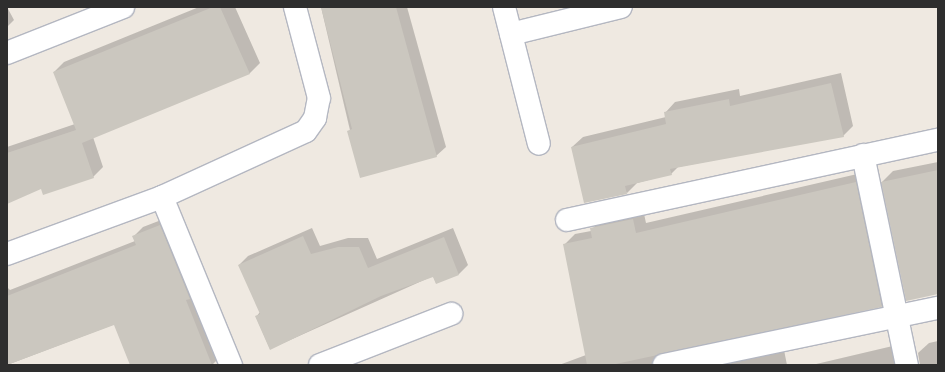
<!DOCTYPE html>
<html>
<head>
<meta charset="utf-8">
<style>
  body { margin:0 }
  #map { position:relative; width:945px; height:372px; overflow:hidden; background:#efe9e1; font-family:"Source Sans 3",sans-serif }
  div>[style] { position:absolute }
  .shadow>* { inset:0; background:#0003 }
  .building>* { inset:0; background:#cbc7bf }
  .roads { filter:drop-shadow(1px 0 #b4b7c1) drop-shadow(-1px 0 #b4b7c1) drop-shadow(0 1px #b4b7c1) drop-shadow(0 -1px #b4b7c1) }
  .street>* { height:22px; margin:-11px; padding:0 11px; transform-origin:11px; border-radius:11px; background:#fff }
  span { translate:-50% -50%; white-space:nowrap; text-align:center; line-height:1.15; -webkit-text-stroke:3.5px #fff; paint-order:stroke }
  .frame { position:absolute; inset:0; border:8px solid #2e2e2e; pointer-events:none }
</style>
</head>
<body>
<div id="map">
  <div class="shadow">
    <div style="clip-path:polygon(7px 7px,14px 20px,7px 27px)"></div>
    <div style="clip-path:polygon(199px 7px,235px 7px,260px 63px,250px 73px,93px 137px,103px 167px,93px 177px,41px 188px,7px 203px,7px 147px,75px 124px,54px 72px,64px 62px)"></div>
    <div style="clip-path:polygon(321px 7px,407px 7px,446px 147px,436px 156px,361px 177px)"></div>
    <div style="clip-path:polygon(841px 73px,853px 126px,843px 136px,678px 167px,671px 174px,637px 183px,627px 193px,572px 147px,583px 137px,666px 117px,665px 113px,675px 102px,739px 89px,740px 96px)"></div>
    <div style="clip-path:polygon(938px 162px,938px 293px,882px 182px,893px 171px)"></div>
    <div style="clip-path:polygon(866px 172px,892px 296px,882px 306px,663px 352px,665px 363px,671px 365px,559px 365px,586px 355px,564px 245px,575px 234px,591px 231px,601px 218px,643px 209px,646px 223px)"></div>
    <div style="clip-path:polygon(169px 217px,221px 356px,212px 365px,131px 365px,115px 324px,7px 365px,7px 287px,10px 290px,135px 241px,134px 236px,143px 227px)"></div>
    <div style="clip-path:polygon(312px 228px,320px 246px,348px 238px,368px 238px,377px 259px,453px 228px,468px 265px,459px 274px,436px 283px,433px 276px,270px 349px,256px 317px,260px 312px,239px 265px,248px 256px)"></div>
    <div style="clip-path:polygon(938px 341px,938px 365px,920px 365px,918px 353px,929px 343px)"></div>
    <div style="clip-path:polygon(783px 345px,787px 365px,688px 365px)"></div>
    <div style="clip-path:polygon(897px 345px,913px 365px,812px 365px)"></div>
  </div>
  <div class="building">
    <div style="clip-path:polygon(213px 7px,220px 7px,250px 74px,82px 143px,94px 178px,43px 195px,41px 189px,7px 204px,7px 153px,76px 130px,53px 72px)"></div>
    <div style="clip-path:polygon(321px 7px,396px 7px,437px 157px,360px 178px,347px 131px,352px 129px)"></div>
    <div style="clip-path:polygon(831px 83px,844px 137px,670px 169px,672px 175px,625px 186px,627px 194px,584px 203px,571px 147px,666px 124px,664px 112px,729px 99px,730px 106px)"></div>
    <div style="clip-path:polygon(938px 170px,938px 294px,906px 301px,881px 182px)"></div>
    <div style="clip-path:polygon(856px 182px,882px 307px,611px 365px,587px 365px,563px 244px,592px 238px,590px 228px,633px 219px,636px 233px)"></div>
    <div style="clip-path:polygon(160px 225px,190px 299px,186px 300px,212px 365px,130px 365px,114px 325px,7px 365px,7px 296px,136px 245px,132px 236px)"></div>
    <div style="clip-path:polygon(303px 236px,311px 254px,338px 247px,359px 247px,368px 268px,444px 237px,459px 275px,436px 284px,433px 277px,381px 296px,270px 350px,255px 316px,260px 314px,238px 265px)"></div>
  </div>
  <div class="roads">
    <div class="street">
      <div style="left:504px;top:7px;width:141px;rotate:75.7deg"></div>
      <div style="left:511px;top:34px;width:113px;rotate:-13.8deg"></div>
      <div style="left:7px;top:53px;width:125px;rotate:-21.6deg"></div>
      <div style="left:863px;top:155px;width:215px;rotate:78.2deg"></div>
      <div style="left:162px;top:197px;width:182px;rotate:67.7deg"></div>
      <div style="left:567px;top:220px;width:380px;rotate:-12.2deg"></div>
      <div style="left:7px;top:254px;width:165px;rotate:-20.2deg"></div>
      <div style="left:162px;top:197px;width:158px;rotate:-24.6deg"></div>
      <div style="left:306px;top:131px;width:16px;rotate:-55deg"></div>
      <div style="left:315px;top:118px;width:20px;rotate:-79deg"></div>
      <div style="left:319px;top:98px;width:94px;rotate:-104.8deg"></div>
      <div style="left:320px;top:365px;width:141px;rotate:-21.3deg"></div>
      <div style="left:664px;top:365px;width:280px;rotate:-11.8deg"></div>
    </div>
  </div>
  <div class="frame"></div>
</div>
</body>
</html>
